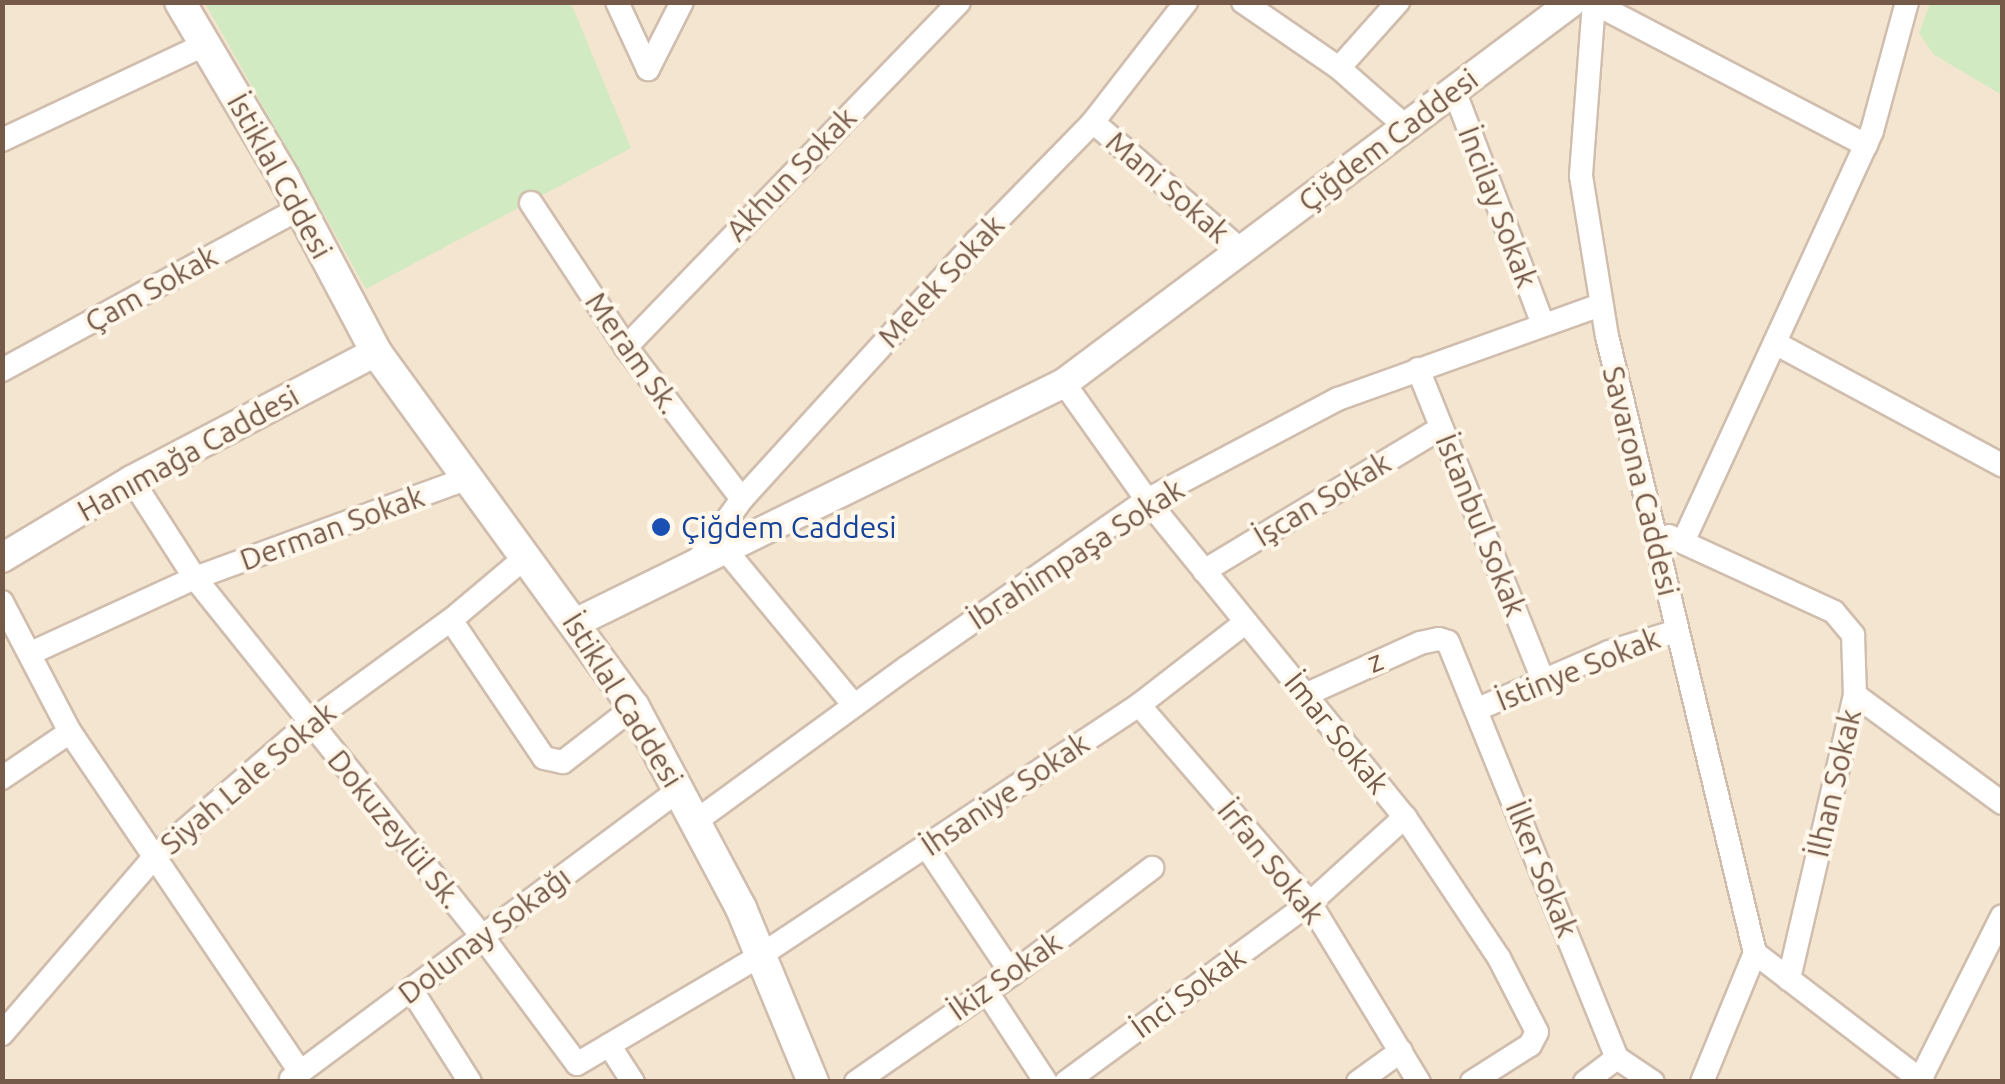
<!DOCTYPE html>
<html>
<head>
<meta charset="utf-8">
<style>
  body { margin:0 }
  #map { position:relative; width:2005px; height:1084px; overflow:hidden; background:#fdf3e3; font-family:Ubuntu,sans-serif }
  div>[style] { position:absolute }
  .residential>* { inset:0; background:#f4e5d1 }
  .green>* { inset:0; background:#d2eac1 }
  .roads { filter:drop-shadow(2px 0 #d0bdad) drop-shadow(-2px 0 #d0bdad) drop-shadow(0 2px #d0bdad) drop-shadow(0 -2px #d0bdad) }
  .minor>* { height:22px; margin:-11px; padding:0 11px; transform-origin:11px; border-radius:11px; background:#fff }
  .tertiary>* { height:28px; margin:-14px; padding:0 14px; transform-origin:14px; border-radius:14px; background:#fff }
  .secondary>* { height:30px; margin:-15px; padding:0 15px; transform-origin:15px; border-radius:15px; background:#fff }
  .dots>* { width:28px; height:28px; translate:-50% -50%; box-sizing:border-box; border:5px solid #fff7ea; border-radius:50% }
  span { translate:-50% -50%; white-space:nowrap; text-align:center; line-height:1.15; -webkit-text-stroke:8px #fff7ea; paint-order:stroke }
  .street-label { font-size:30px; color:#755949 }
  .transit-label { font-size:30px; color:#164399 }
  .left { translate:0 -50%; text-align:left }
  .frame { position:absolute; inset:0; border:5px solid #755949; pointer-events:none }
</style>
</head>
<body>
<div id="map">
  <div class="residential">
    <div style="clip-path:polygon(3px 3px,2002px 3px,2002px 1081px,3px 1081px)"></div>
  </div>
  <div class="green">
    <div style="clip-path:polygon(205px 3px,571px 3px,631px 148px,366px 289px)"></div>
    <div style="clip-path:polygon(1930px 3px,2002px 3px,2002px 95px,1933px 54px,1919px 33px)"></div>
  </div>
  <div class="roads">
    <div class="minor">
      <div style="left:617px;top:2px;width:74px;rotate:65.2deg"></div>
      <div style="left:1243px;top:2px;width:116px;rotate:34.5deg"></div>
      <div style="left:1339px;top:68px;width:88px;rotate:41.3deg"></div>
      <div style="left:1594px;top:2px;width:174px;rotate:94.3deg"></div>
      <div style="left:1581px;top:176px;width:162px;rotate:80.8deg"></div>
      <div style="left:1607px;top:336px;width:635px;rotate:76.51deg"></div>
      <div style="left:1594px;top:3px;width:307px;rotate:27.6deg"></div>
      <div style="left:1339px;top:68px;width:89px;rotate:-48.2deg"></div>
      <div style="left:648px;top:69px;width:75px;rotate:-63.1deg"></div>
      <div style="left:1454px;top:90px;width:250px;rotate:69.2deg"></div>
      <div style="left:1093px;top:122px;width:198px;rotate:40.9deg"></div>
      <div style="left:2px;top:140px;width:225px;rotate:-25.2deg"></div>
      <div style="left:531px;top:203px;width:173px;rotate:56.6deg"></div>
      <div style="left:626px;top:347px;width:191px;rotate:52.7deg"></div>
      <div style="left:1775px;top:343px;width:258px;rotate:28.3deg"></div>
      <div style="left:626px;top:347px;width:479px;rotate:-46deg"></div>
      <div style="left:1418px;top:369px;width:337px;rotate:68.1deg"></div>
      <div style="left:2px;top:370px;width:339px;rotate:-28.5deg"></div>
      <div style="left:1064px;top:383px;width:143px;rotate:54.6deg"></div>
      <div style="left:1147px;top:500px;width:409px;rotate:50.9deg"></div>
      <div style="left:1405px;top:817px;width:169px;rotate:56.3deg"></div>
      <div style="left:1499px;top:958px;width:83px;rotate:62.8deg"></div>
      <div style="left:1537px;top:1032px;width:15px;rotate:118deg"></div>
      <div style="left:1530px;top:1045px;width:69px;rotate:147.5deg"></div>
      <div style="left:132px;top:480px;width:117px;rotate:57.3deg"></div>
      <div style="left:195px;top:578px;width:459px;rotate:51.3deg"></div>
      <div style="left:482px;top:936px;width:159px;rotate:53.4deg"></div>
      <div style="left:577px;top:1064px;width:210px;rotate:-30.6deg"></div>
      <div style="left:758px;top:957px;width:201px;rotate:-33.5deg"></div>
      <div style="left:926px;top:846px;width:255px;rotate:-33.5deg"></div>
      <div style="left:1139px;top:705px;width:135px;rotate:-37.8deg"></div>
      <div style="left:1669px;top:536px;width:182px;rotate:24.7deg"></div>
      <div style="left:1834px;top:612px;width:30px;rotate:50deg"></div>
      <div style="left:1853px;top:635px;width:60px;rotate:88.1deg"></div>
      <div style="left:1855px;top:695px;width:292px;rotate:103.1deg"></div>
      <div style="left:1683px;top:542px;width:452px;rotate:-65.3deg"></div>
      <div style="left:1872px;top:131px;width:134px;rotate:-74.8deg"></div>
      <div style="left:724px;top:548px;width:204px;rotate:50.4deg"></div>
      <div style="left:698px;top:560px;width:75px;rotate:-54.2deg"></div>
      <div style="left:742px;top:499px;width:349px;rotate:-47.7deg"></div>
      <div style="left:977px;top:241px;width:166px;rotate:-45.7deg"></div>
      <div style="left:1093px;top:122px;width:152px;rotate:-52.2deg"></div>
      <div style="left:1204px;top:571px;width:277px;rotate:-31.1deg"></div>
      <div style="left:2px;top:602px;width:147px;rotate:62.4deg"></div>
      <div style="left:70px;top:732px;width:410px;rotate:55.9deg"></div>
      <div style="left:451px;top:620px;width:166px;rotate:56deg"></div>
      <div style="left:544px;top:758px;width:19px;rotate:12deg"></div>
      <div style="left:563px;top:762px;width:90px;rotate:-37.8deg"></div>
      <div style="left:31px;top:653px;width:180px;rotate:-24.6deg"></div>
      <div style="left:195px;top:578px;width:292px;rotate:-20.1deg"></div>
      <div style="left:1305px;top:695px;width:126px;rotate:-24.3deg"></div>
      <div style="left:1420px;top:643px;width:19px;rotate:-12deg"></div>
      <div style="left:1439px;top:639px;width:9px;rotate:18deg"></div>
      <div style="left:1448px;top:642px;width:449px;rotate:67.9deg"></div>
      <div style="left:1617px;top:1058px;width:43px;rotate:33.7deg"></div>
      <div style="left:1855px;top:695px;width:182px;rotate:36.3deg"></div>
      <div style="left:1139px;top:705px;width:262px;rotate:49.2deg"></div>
      <div style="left:1310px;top:903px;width:210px;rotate:58.7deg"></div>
      <div style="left:1478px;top:709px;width:143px;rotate:-23.5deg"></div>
      <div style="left:1609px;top:652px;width:71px;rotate:-17.2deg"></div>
      <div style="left:2px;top:778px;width:82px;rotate:-34.1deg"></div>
      <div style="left:696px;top:821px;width:260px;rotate:-36.1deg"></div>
      <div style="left:906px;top:668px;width:294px;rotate:-34.9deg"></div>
      <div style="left:1147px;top:500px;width:216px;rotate:-27.9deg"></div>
      <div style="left:1338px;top:399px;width:279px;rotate:-19.7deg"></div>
      <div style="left:926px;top:846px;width:154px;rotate:56.1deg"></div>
      <div style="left:1755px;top:953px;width:212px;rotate:37.5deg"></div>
      <div style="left:411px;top:989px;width:110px;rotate:57.6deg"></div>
      <div style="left:987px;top:992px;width:108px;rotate:56.8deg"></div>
      <div style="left:2px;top:1034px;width:235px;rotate:-49.3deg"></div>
      <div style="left:155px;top:856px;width:203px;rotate:-40.8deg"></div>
      <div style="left:309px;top:723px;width:175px;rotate:-36deg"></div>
      <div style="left:451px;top:620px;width:99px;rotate:-40.1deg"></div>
      <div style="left:609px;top:1045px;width:44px;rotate:57deg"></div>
      <div style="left:291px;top:1079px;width:485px;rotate:-36.7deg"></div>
      <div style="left:1920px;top:1080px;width:183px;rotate:-63.4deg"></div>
      <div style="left:856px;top:1082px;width:190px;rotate:-34.7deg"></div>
      <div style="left:1012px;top:974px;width:176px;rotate:-37.1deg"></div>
      <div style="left:1066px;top:1082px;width:303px;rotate:-36.3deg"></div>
      <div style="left:1310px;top:903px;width:128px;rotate:-42.2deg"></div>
      <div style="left:1358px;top:1082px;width:53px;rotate:-35.8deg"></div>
      <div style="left:1585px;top:1082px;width:40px;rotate:-37deg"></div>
      <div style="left:1702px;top:1082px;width:139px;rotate:-67.7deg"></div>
    </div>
    <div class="tertiary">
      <div style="left:2px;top:558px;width:152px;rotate:-31deg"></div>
      <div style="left:132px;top:480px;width:276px;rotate:-27.7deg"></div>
      <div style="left:575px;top:623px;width:545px;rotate:-26.14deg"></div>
      <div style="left:1064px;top:383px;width:635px;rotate:-36.87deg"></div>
    </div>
    <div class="secondary">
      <div style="left:180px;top:2px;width:204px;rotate:59.4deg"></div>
      <div style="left:284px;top:178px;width:197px;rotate:62.1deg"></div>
      <div style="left:376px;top:352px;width:439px;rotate:54deg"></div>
      <div style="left:634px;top:707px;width:228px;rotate:62deg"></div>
      <div style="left:741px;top:908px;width:188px;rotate:67.5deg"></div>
    </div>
  </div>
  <div class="dots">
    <div style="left:661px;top:527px;background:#1a4fb4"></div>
  </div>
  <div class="street-label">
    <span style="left:1388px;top:140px;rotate:-37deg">Çiğdem Caddesi</span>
    <span style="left:791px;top:174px;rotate:-46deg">Akhun Sokak</span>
    <span style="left:280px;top:176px;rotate:61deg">İstiklal Cddesi</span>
    <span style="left:1168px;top:187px;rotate:41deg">Mani Sokak</span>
    <span style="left:1498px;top:207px;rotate:69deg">İncilay Sokak</span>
    <span style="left:941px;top:281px;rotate:-47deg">Melek Sokak</span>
    <span style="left:151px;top:289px;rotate:-29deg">Çam Sokak</span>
    <span style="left:633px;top:353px;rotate:55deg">Meram Sk.</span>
    <span style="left:188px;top:453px;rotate:-29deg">Hanımağa Caddesi</span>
    <span style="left:1641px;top:481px;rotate:76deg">Savarona Caddesi</span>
    <span style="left:1322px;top:499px;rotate:-31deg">İşcan Sokak</span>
    <span style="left:1481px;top:525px;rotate:68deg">İstanbul Sokak</span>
    <span style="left:332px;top:528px;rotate:-20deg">Derman Sokak</span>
    <span style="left:1076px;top:554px;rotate:-33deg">İbrahimpaşa Sokak</span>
    <span style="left:1375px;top:661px;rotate:-22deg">z</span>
    <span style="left:1578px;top:669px;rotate:-22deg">İstinye Sokak</span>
    <span style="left:623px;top:700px;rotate:58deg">İstiklal Caddesi</span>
    <span style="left:1337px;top:733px;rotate:51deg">İmar Sokak</span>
    <span style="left:248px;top:778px;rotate:-40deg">Siyah Lale Sokak</span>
    <span style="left:1834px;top:783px;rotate:-77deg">İlhan Sokak</span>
    <span style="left:1005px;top:794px;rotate:-34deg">İhsaniye Sokak</span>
    <span style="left:395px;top:829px;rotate:51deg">Dokuzeylül Sk.</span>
    <span style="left:1271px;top:862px;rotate:51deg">İrfan Sokak</span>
    <span style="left:1542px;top:869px;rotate:68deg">İlker Sokak</span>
    <span style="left:484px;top:935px;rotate:-37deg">Dolunay Sokağı</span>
    <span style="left:1005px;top:976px;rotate:-35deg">İkiz Sokak</span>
    <span style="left:1188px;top:992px;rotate:-36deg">İnci Sokak</span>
  </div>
  <div class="transit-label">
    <span class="left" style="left:681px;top:527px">Çiğdem Caddesi</span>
  </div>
  <div class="frame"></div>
</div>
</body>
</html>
